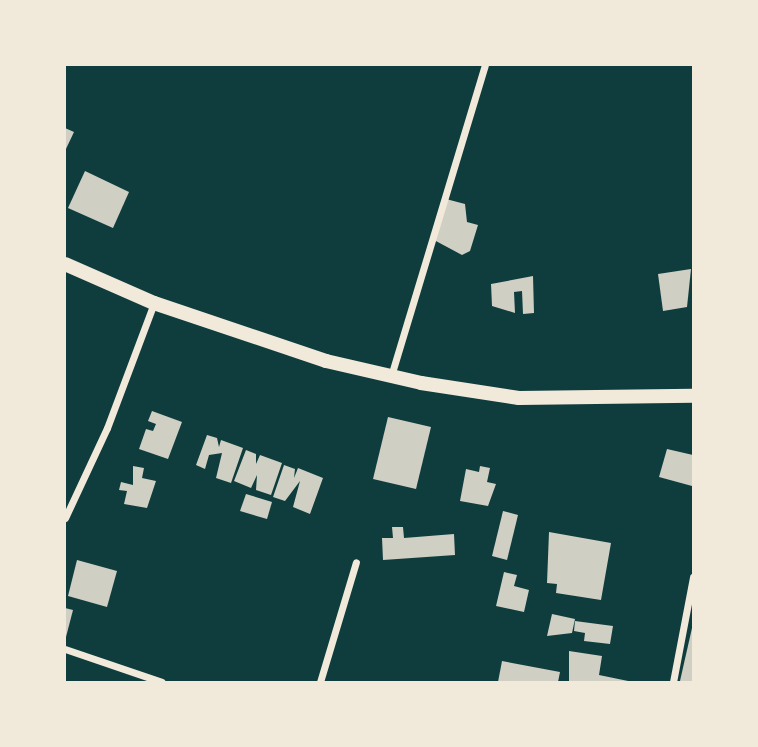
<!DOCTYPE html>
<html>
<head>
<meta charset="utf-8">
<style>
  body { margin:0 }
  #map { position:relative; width:758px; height:747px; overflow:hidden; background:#0f3d3e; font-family:"Noto Serif",serif }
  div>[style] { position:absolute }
  .building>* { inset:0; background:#cfcfc3 }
  .minor>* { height:7px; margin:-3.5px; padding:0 3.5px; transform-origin:3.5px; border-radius:3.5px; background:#f1e9da }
  .primary>* { height:14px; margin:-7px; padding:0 7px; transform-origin:7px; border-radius:7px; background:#f1e9da }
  span { translate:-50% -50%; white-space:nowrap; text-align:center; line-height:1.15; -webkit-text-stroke:5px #f1e9da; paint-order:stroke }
  .frame { position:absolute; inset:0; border:66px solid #f1e9da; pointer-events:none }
</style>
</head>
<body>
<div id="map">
  <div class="building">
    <div style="clip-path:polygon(65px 128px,74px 132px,65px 151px)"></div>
    <div style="clip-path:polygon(85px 171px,129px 192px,113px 228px,68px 208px)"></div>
    <div style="clip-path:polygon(446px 199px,465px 204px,467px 222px,478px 225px,470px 251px,462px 255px,434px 240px)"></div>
    <div style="clip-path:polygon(691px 269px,687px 307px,663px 311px,658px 274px)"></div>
    <div style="clip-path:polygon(533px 276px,534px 313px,523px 314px,522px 291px,514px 292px,515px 313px,492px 306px,491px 284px)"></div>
    <div style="clip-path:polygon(152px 411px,182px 422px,168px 459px,139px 449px,146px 429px,153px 431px,156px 424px,148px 421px)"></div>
    <div style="clip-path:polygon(388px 417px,431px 427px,416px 489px,373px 479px)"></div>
    <div style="clip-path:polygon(207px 435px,217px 438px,219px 447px,221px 440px,243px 448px,231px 483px,216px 478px,222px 453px,209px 455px,205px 469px,196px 465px)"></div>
    <div style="clip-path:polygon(667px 449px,693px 455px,692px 486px,659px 477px)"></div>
    <div style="clip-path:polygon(246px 450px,256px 454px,256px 464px,260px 455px,282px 463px,271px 495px,256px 490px,257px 475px,251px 488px,234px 481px)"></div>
    <div style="clip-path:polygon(284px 465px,295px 469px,294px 478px,298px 468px,323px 478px,310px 514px,293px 507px,300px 481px,285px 501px,273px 497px)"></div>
    <div style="clip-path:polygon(133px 466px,144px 468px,142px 478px,156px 481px,147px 508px,124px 504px,127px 491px,119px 490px,121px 482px,133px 485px)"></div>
    <div style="clip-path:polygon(480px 466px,490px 468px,487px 482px,496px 484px,488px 506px,460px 501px,466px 469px,479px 472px)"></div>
    <div style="clip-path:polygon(246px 494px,272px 502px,267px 519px,240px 511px)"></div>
    <div style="clip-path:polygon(503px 511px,518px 515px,507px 560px,492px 556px)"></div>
    <div style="clip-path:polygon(392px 527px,403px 527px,404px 538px,454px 534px,455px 555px,383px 560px,382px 538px,393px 538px)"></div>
    <div style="clip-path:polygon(549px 532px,611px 543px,601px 600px,556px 593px,557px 584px,547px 583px)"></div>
    <div style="clip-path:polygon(77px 560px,117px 571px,107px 607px,68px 596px)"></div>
    <div style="clip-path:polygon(504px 572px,517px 575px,514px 586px,529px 590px,524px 612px,496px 606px)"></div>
    <div style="clip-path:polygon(65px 608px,73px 610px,66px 637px,65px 637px)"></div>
    <div style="clip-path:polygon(552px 614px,575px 619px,572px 633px,547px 636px)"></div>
    <div style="clip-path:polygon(575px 621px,613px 626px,610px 644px,584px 641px,585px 633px,574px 631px)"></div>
    <div style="clip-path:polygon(692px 628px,693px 682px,687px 682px,680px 681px)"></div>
    <div style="clip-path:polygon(569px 651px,602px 656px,599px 675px,633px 682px,569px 682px)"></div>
    <div style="clip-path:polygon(502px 661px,560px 672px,558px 682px,498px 682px)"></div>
  </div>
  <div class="minor">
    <div style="left:391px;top:376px;width:325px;rotate:-73.2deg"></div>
    <div style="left:65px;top:518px;width:99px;rotate:-65deg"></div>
    <div style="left:107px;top:428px;width:134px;rotate:-69.4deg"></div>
    <div style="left:65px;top:649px;width:102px;rotate:18.8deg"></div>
    <div style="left:320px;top:682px;width:125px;rotate:-73.3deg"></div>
    <div style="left:673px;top:682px;width:107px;rotate:-79.2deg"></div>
  </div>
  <div class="primary">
    <div style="left:65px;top:264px;width:97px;rotate:23.7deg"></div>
    <div style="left:154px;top:303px;width:182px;rotate:18.6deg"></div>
    <div style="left:326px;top:361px;width:98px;rotate:13deg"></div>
    <div style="left:421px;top:383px;width:99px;rotate:8.7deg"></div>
    <div style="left:519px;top:398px;width:174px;rotate:-0.7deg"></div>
  </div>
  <div class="frame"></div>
</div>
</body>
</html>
